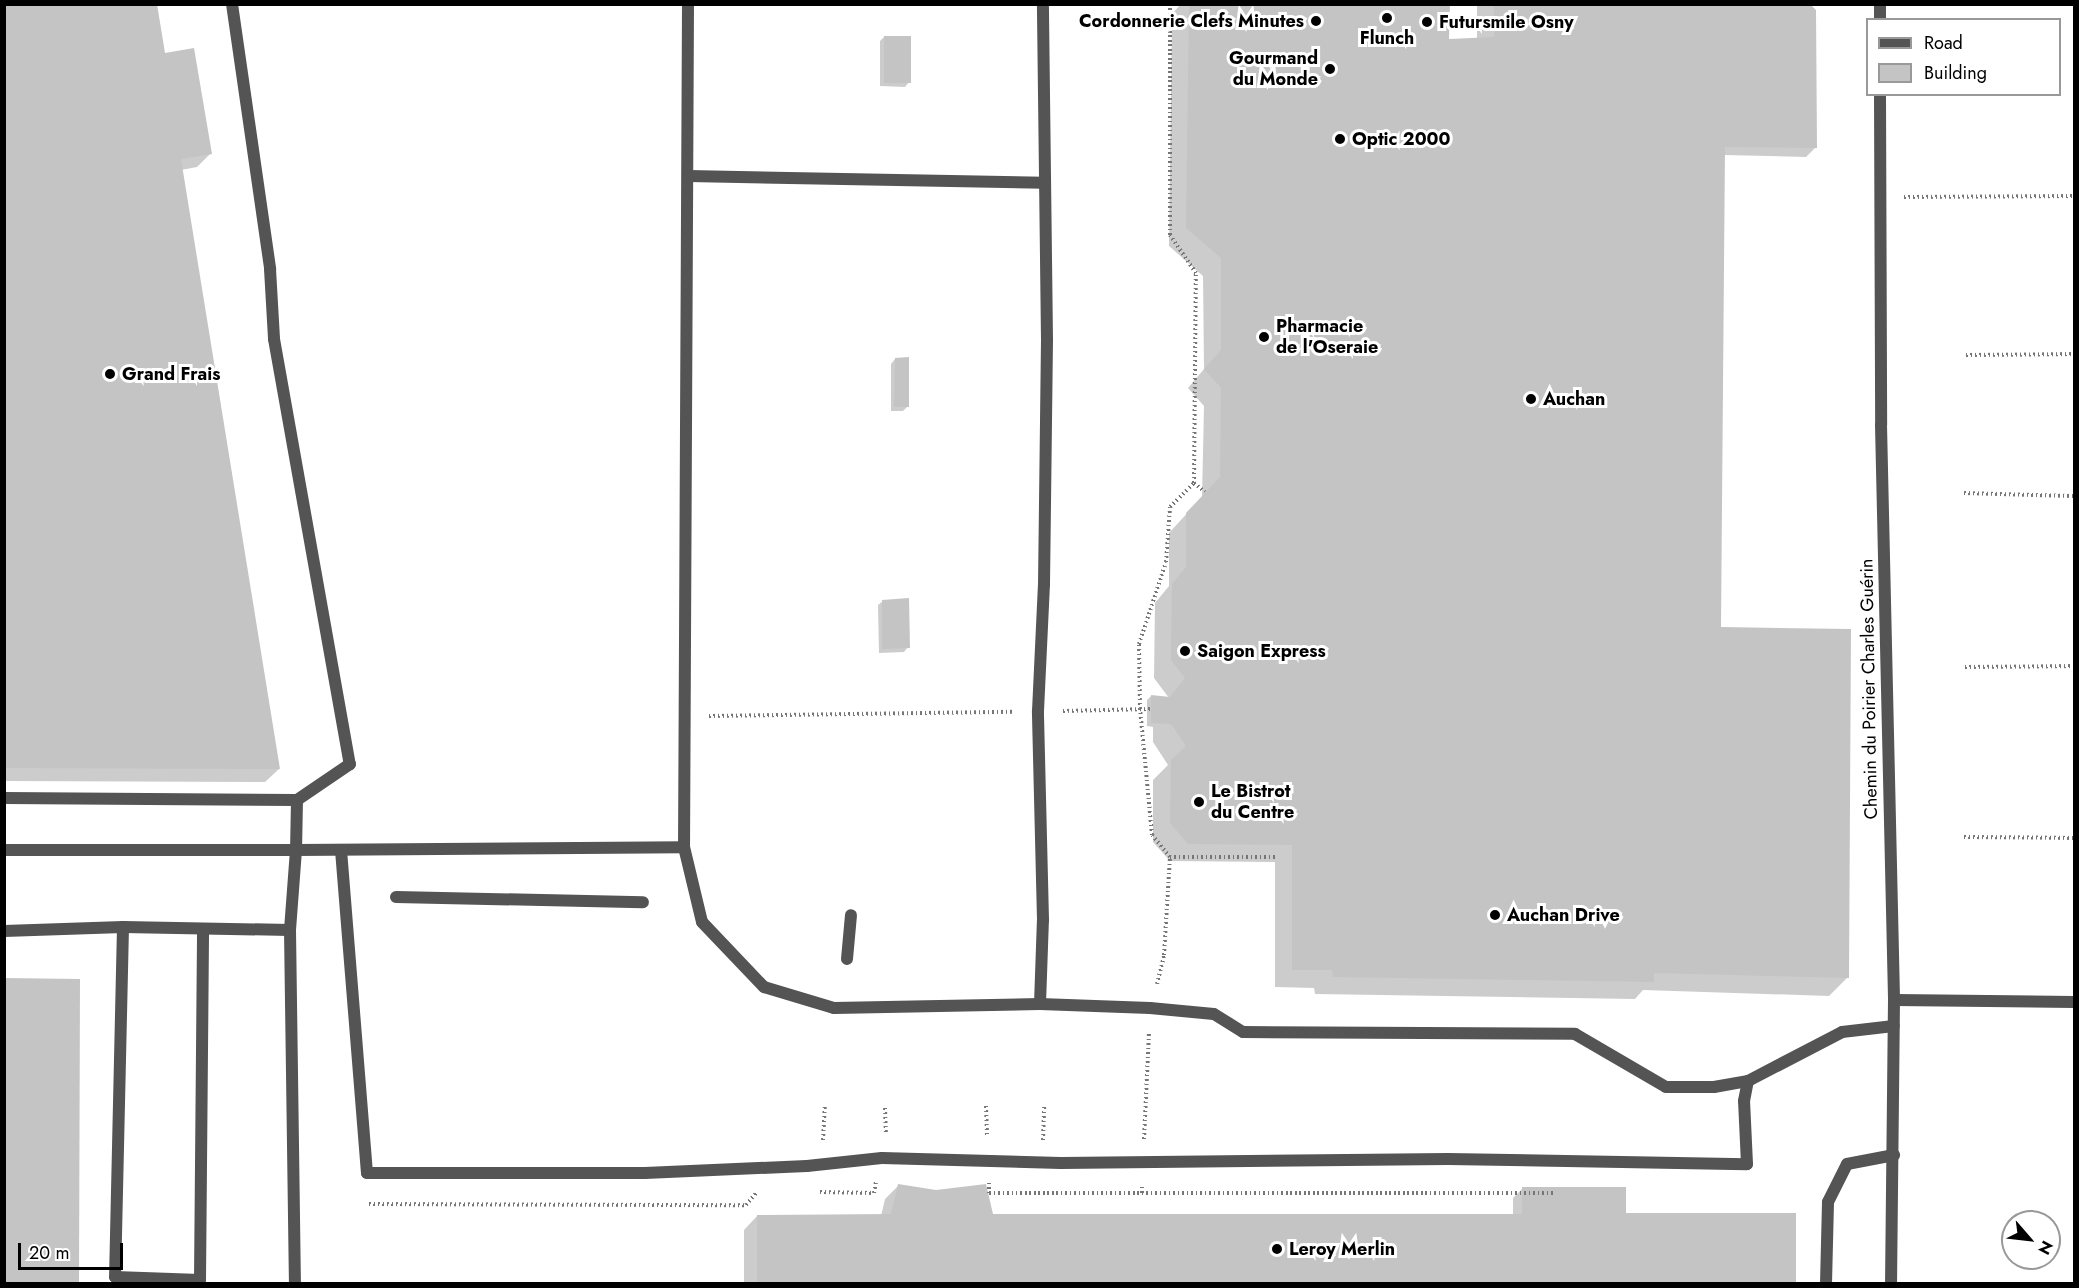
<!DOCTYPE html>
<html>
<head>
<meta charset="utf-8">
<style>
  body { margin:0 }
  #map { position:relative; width:2079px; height:1288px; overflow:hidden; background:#fff; font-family:Jost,sans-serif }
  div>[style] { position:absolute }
  .shadow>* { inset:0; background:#0003 }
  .building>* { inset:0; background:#c4c4c4 }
  .path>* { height:4px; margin-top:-2px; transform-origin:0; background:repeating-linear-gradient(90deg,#767676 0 1.5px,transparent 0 4.5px) }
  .lane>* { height:12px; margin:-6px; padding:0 6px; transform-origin:6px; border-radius:6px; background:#545454 }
  .street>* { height:12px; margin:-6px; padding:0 6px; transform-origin:6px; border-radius:6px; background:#545454 }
  .dots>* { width:16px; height:16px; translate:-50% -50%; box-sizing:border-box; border:3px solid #fff; border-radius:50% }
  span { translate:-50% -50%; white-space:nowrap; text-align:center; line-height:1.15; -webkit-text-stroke:6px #fff; paint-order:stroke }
  .poi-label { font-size:18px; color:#000; font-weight:700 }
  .right { translate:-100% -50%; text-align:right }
  .left { translate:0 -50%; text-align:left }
  .street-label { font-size:18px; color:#000 }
  .frame { position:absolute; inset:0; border:6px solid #000; pointer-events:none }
  .legend { position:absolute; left:1866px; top:18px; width:195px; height:78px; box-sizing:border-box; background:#fff; border:2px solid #999; margin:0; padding:8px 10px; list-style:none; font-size:18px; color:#000 }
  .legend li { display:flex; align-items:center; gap:12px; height:30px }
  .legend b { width:30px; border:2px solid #999 }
  .north { position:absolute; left:2001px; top:1210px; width:60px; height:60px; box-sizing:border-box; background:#fff; border:2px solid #999; border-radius:50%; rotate:118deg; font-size:16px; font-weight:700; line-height:24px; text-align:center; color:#000 }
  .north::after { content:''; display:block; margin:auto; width:21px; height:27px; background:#000; clip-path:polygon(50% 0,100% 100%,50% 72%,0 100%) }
  .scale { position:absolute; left:18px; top:1243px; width:105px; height:27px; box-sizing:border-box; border:3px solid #000; border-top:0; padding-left:8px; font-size:18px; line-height:21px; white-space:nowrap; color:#000; -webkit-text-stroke:4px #fff; paint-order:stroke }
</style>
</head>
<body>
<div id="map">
  <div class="shadow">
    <div style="clip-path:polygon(4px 4px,164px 55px,211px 153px,197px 167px,181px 170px,279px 769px,265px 782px,4px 781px)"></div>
    <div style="clip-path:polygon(1181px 4px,1448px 4px,1447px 40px,1477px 39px,1477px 4px,1807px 4px,1815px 148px,1806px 157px,1723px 155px,1719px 628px,1847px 978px,1829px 996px,1643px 990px,1635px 999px,1315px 994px,1314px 988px,1275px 987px,1275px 862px,1170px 861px,1153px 842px,1153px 780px,1168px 765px,1153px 742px,1153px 727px,1147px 726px,1147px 700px,1151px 696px,1169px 698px,1154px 678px,1155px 603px,1169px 586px,1169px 533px,1202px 497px,1204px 406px,1188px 388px,1204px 369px,1203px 276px,1169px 246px,1172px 14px)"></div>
    <div style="clip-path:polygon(884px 37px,909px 82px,905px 87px,880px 86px,880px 41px)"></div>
    <div style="clip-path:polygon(895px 359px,908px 406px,903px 411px,891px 411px,891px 364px)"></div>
    <div style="clip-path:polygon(883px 601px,908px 647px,904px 652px,879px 653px,878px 605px)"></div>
    <div style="clip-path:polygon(899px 1185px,992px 1216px,1513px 1215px,1513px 1198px,1522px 1189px,1624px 1213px,1795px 1284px,744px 1284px,744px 1230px,757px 1216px,881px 1216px,885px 1199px)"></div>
  </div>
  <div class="building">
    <div style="clip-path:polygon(4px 4px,157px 4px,165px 53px,194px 48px,212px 154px,181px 159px,280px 769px,4px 768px)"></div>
    <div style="clip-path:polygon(1189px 4px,1450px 4px,1449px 39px,1494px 37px,1494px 4px,1810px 4px,1816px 10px,1817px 148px,1725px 147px,1721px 627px,1851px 629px,1849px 978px,1654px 973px,1654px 982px,1333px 977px,1332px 970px,1292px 970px,1292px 845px,1188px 844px,1170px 823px,1171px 760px,1186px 746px,1171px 724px,1151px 723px,1151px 695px,1170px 697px,1185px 678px,1171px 660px,1172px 584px,1186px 567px,1186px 513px,1220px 477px,1221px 388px,1204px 369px,1221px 350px,1221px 258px,1186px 228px)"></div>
    <div style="clip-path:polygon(884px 36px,911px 36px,911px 83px,884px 83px)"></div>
    <div style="clip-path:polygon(909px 357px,909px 407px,894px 407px,895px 358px)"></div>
    <div style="clip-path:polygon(909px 598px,910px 648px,882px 649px,882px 600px)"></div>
    <div style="clip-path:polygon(4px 978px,80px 979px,79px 1284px,4px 1284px)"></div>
    <div style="clip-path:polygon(898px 1184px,936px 1190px,986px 1184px,993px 1214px,1522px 1214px,1522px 1187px,1626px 1187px,1626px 1213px,1796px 1213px,1796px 1284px,757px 1284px,757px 1215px,891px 1214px)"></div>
  </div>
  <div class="path">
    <div style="left:1904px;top:197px;width:170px;rotate:-0.3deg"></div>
    <div style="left:1966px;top:355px;width:108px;rotate:-0.5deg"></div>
    <div style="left:1194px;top:483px;width:14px;rotate:39deg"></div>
    <div style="left:1964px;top:493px;width:110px;rotate:1.6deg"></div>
    <div style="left:1965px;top:667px;width:109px;rotate:-0.5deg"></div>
    <div style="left:1063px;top:711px;width:87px;rotate:-1.3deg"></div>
    <div style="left:709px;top:716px;width:304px;rotate:-0.8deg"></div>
    <div style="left:1964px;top:837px;width:110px;rotate:0.5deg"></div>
    <div style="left:1170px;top:857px;width:106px"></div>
    <div style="left:1157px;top:984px;width:30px;rotate:-76deg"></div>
    <div style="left:1164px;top:955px;width:98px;rotate:-86.5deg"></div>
    <div style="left:1170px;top:857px;width:28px;rotate:-129deg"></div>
    <div style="left:1152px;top:835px;width:127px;rotate:-95.4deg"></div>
    <div style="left:1140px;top:709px;width:65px;rotate:-90.9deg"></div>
    <div style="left:1139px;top:644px;width:86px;rotate:-71.8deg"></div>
    <div style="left:1166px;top:562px;width:55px;rotate:-85.8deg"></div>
    <div style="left:1170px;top:507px;width:34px;rotate:-45deg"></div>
    <div style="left:1194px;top:483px;width:210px;rotate:-89.5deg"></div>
    <div style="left:1196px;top:273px;width:46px;rotate:-124.4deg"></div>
    <div style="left:1170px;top:235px;width:231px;rotate:-90deg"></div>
    <div style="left:986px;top:1106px;width:31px;rotate:88deg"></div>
    <div style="left:885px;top:1108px;width:26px;rotate:88deg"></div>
    <div style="left:1144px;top:1139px;width:106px;rotate:-87.3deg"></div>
    <div style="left:823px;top:1140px;width:34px;rotate:-87deg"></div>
    <div style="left:1043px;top:1140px;width:35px;rotate:-88deg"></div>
    <div style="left:989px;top:1183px;width:10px;rotate:90deg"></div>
    <div style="left:989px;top:1193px;width:153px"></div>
    <div style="left:1142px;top:1193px;width:7px;rotate:-90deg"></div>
    <div style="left:820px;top:1192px;width:54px;rotate:1.1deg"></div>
    <div style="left:874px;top:1193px;width:11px;rotate:-80deg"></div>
    <div style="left:1142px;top:1193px;width:413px"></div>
    <div style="left:369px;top:1204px;width:377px;rotate:0.2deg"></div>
    <div style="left:746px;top:1205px;width:16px;rotate:-50deg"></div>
  </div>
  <div class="lane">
    <div style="left:232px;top:4px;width:268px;rotate:81.8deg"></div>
    <div style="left:270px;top:269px;width:70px;rotate:86.7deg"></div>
    <div style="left:274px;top:339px;width:432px;rotate:79.9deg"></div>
    <div style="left:350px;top:764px;width:64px;rotate:145.8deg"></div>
    <div style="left:297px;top:800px;width:50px;rotate:91.1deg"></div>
    <div style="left:296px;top:850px;width:388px;rotate:-0.4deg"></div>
    <div style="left:688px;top:4px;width:843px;rotate:90.27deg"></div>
    <div style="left:684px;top:847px;width:77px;rotate:76.5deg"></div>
    <div style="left:702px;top:922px;width:90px;rotate:46.4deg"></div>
    <div style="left:764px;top:987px;width:73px;rotate:16.7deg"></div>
    <div style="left:834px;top:1008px;width:206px;rotate:-1.1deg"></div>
    <div style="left:1040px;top:1004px;width:110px;rotate:2.1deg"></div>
    <div style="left:1150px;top:1008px;width:64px;rotate:5.4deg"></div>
    <div style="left:1214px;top:1014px;width:34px;rotate:32deg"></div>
    <div style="left:1243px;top:1032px;width:332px;rotate:0.3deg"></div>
    <div style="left:1575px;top:1034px;width:105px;rotate:30.2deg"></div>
    <div style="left:1666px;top:1087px;width:48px"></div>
    <div style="left:1714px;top:1087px;width:35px;rotate:-10deg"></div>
    <div style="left:1748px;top:1081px;width:106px;rotate:-27.5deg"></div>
    <div style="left:1842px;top:1032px;width:52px;rotate:-6.6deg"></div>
    <div style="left:688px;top:176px;width:356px;rotate:1.1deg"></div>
    <div style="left:4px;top:798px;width:293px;rotate:0.4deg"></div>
    <div style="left:4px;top:850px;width:292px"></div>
    <div style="left:296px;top:850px;width:80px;rotate:94.3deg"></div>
    <div style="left:290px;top:930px;width:167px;rotate:-179deg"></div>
    <div style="left:123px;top:927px;width:119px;rotate:178.1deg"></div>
    <div style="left:341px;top:850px;width:324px;rotate:85.4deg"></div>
    <div style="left:367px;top:1173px;width:278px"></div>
    <div style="left:645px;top:1173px;width:162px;rotate:-2.5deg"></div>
    <div style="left:807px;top:1166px;width:75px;rotate:-6.1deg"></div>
    <div style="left:882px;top:1158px;width:179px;rotate:1.6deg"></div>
    <div style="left:1061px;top:1163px;width:387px;rotate:-0.6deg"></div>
    <div style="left:1448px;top:1159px;width:299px;rotate:1deg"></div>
    <div style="left:1747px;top:1164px;width:63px;rotate:-92.7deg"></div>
    <div style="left:1744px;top:1101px;width:20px;rotate:-79deg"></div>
    <div style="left:396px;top:897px;width:247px;rotate:1.2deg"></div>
    <div style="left:123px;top:927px;width:350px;rotate:91.3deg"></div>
    <div style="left:115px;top:1277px;width:85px;rotate:2deg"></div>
    <div style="left:200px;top:1280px;width:350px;rotate:-89.5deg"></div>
    <div style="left:847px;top:959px;width:44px;rotate:-84.8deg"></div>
    <div style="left:1894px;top:1000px;width:180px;rotate:0.6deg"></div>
    <div style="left:1040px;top:1004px;width:84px;rotate:-88deg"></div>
    <div style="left:1043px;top:920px;width:209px;rotate:-91.4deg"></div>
    <div style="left:1038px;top:711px;width:126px;rotate:-87.3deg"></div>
    <div style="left:1044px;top:585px;width:245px;rotate:-89.3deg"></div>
    <div style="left:1047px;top:340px;width:336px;rotate:-90.7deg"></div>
    <div style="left:1826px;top:1284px;width:82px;rotate:-88.6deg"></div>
    <div style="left:1828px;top:1202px;width:42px;rotate:-63.4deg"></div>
    <div style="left:1847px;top:1164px;width:48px;rotate:-10.8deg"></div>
  </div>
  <div class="street">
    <div style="left:1880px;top:4px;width:16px;rotate:90deg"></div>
    <div style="left:1880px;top:94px;width:331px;rotate:89.8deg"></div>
    <div style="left:1881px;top:425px;width:575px;rotate:88.7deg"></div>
    <div style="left:1894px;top:1000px;width:284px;rotate:90.6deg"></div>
    <div style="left:290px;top:930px;width:354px;rotate:89.2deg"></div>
  </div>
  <div class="dots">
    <div style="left:1387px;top:18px;background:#000"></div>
    <div style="left:1316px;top:21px;background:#000"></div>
    <div style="left:1427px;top:22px;background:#000"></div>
    <div style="left:1330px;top:69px;background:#000"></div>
    <div style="left:1340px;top:139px;background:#000"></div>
    <div style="left:1264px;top:337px;background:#000"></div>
    <div style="left:110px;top:374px;background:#000"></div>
    <div style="left:1531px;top:399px;background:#000"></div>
    <div style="left:1185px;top:651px;background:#000"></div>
    <div style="left:1199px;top:802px;background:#000"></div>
    <div style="left:1495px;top:915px;background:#000"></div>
    <div style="left:1277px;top:1249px;background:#000"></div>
  </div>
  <div class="poi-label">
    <span class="right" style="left:1304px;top:21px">Cordonnerie Clefs Minutes</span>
    <span class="left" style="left:1439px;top:22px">Futursmile Osny</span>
    <span style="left:1387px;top:38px">Flunch</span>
    <span class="right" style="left:1318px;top:69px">Gourmand<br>du Monde</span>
    <span class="left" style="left:1352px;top:139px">Optic 2000</span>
    <span class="left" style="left:1276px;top:337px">Pharmacie<br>de l'Oseraie</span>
    <span class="left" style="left:122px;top:374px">Grand Frais</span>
    <span class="left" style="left:1543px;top:399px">Auchan</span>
    <span class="left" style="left:1197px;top:651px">Saigon Express</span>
    <span class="left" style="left:1211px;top:802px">Le Bistrot<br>du Centre</span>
    <span class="left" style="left:1507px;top:915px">Auchan Drive</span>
    <span class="left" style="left:1289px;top:1249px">Leroy Merlin</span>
  </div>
  <div class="street-label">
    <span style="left:1869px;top:689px;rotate:-91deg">Chemin du Poirier Charles Guérin</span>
  </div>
  <div class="frame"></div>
  <ul class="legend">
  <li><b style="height:8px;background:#545454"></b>Road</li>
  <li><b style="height:16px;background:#c4c4c4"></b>Building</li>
  </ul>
  <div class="north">N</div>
  <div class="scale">20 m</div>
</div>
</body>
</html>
